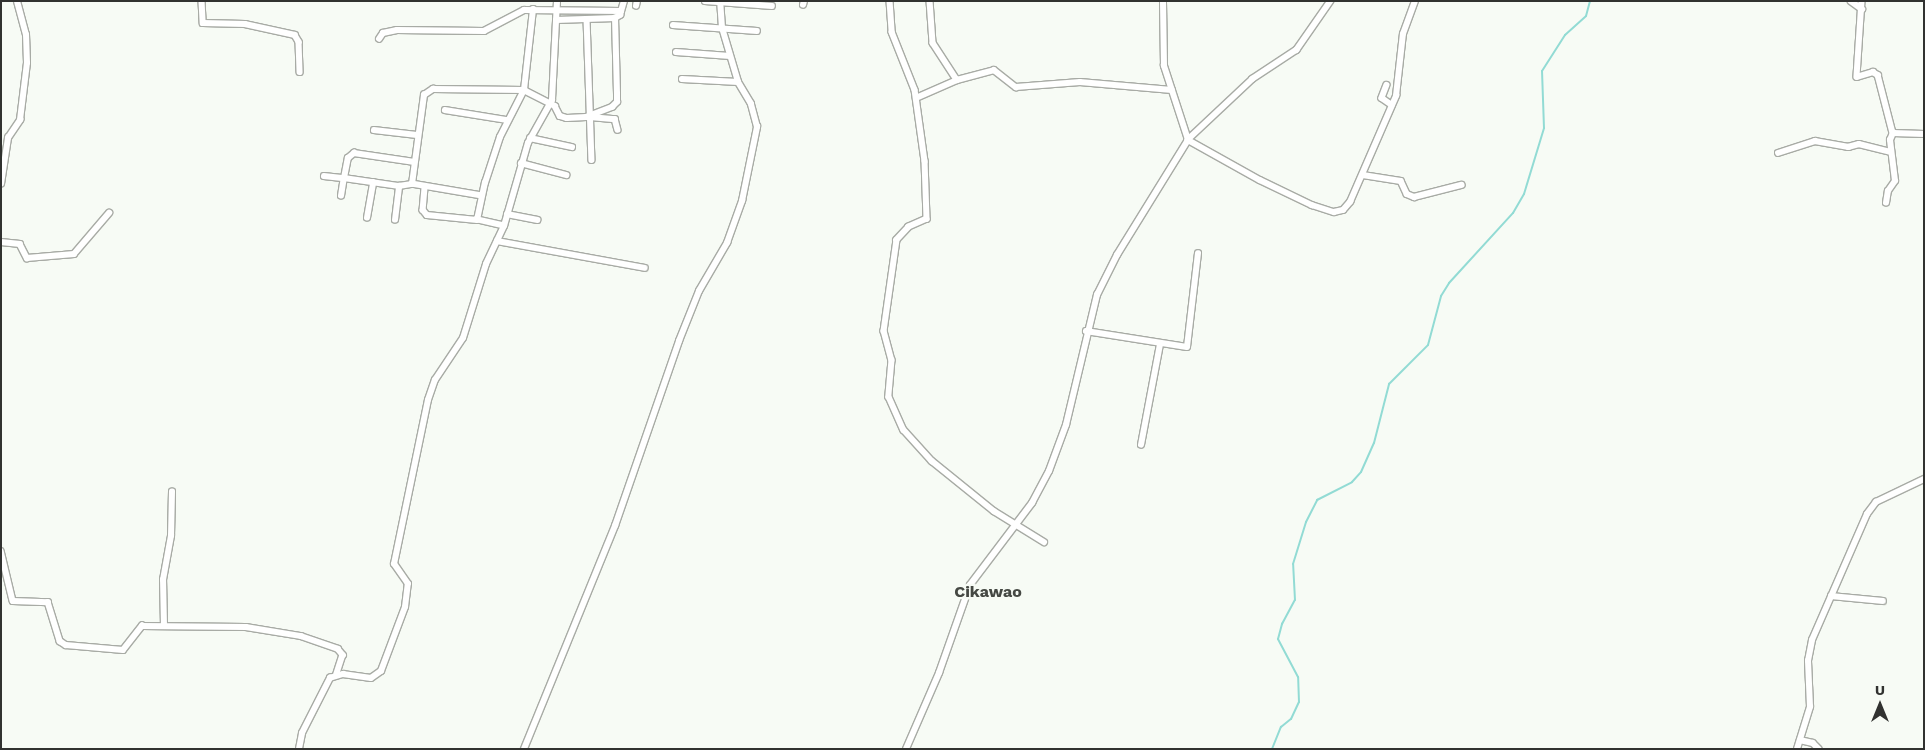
<!DOCTYPE html>
<html>
<head>
<meta charset="utf-8">
<style>
  body { margin:0 }
  #map { position:relative; width:1925px; height:750px; overflow:hidden; background:#f7fbf5; font-family:"Work Sans",sans-serif }
  div>[style] { position:absolute }
  .stream>* { height:2px; margin:-1px; padding:0 1px; transform-origin:1px; border-radius:1px; background:#92dbd4 }
  .roads { filter:drop-shadow(1px 0 #a8aba5) drop-shadow(-1px 0 #a8aba5) drop-shadow(0 1px #a8aba5) drop-shadow(0 -1px #a8aba5) }
  .minor>* { height:5.5px; margin:-2.75px; padding:0 2.75px; transform-origin:2.75px; border-radius:2.75px; background:#fff }
  span { translate:-50% -50%; white-space:nowrap; text-align:center; line-height:1.15; -webkit-text-stroke:4.5px #f7fbf5; paint-order:stroke }
  .quarter-label { font-size:16px; color:#454843; font-weight:700 }
  .frame { position:absolute; inset:0; border:2px solid #313230; pointer-events:none }
  .north { position:absolute; left:1855px; top:680px; width:50px; height:50px; -webkit-text-stroke:4px #f7fbf5; paint-order:stroke; rotate:0deg; font-size:14px; font-weight:700; line-height:20px; text-align:center; color:#313230 }
  .north::after { content:''; display:block; margin:auto; width:18px; height:22px; background:#313230; clip-path:polygon(50% 0,100% 100%,50% 72%,0 100%) }
</style>
</head>
<body>
<div id="map">
  <div class="stream">
    <div style="left:1272px;top:749px;width:24px;rotate:-68deg"></div>
    <div style="left:1281px;top:727px;width:13px;rotate:-39deg"></div>
    <div style="left:1291px;top:719px;width:19px;rotate:-65deg"></div>
    <div style="left:1299px;top:702px;width:25px;rotate:-92deg"></div>
    <div style="left:1298px;top:677px;width:43px;rotate:-117.8deg"></div>
    <div style="left:1278px;top:639px;width:16px;rotate:-75deg"></div>
    <div style="left:1282px;top:624px;width:27px;rotate:-62deg"></div>
    <div style="left:1295px;top:600px;width:36px;rotate:-93deg"></div>
    <div style="left:1293px;top:564px;width:44px;rotate:-72.8deg"></div>
    <div style="left:1306px;top:522px;width:25px;rotate:-63deg"></div>
    <div style="left:1317px;top:500px;width:39px;rotate:-27deg"></div>
    <div style="left:1352px;top:482px;width:13px;rotate:-48deg"></div>
    <div style="left:1361px;top:472px;width:32px;rotate:-66deg"></div>
    <div style="left:1374px;top:443px;width:61px;rotate:-75.7deg"></div>
    <div style="left:1389px;top:384px;width:55px;rotate:-45deg"></div>
    <div style="left:1428px;top:345px;width:51px;rotate:-75.1deg"></div>
    <div style="left:1441px;top:296px;width:15px;rotate:-58deg"></div>
    <div style="left:1449px;top:283px;width:95px;rotate:-47.6deg"></div>
    <div style="left:1513px;top:213px;width:22px;rotate:-60deg"></div>
    <div style="left:1524px;top:194px;width:69px;rotate:-73.1deg"></div>
    <div style="left:1544px;top:128px;width:57px;rotate:-92deg"></div>
    <div style="left:1542px;top:71px;width:43px;rotate:-57.4deg"></div>
    <div style="left:1565px;top:35px;width:28px;rotate:-42deg"></div>
    <div style="left:1586px;top:16px;width:16px;rotate:-75deg"></div>
  </div>
  <div class="roads">
    <div class="minor">
      <div style="left:202px;top:1px;width:22px;rotate:87deg"></div>
      <div style="left:203px;top:23px;width:42px;rotate:1.4deg"></div>
      <div style="left:245px;top:24px;width:51px;rotate:12.4deg"></div>
      <div style="left:295px;top:35px;width:8px;rotate:60deg"></div>
      <div style="left:299px;top:42px;width:30px;rotate:88deg"></div>
      <div style="left:705px;top:1px;width:67px;rotate:4.3deg"></div>
      <div style="left:890px;top:1px;width:31px;rotate:86deg"></div>
      <div style="left:892px;top:32px;width:62px;rotate:68.4deg"></div>
      <div style="left:915px;top:90px;width:72px;rotate:82deg"></div>
      <div style="left:925px;top:161px;width:58px;rotate:88deg"></div>
      <div style="left:927px;top:219px;width:20px;rotate:156deg"></div>
      <div style="left:909px;top:227px;width:18px;rotate:133deg"></div>
      <div style="left:897px;top:240px;width:92px;rotate:98.1deg"></div>
      <div style="left:884px;top:331px;width:30px;rotate:75deg"></div>
      <div style="left:892px;top:360px;width:37px;rotate:95deg"></div>
      <div style="left:889px;top:397px;width:36px;rotate:66deg"></div>
      <div style="left:904px;top:430px;width:42px;rotate:47.9deg"></div>
      <div style="left:932px;top:461px;width:80px;rotate:38.9deg"></div>
      <div style="left:994px;top:511px;width:59px;rotate:31.8deg"></div>
      <div style="left:930px;top:1px;width:42px;rotate:85.9deg"></div>
      <div style="left:933px;top:43px;width:44px;rotate:57deg"></div>
      <div style="left:1331px;top:1px;width:60px;rotate:124.8deg"></div>
      <div style="left:1297px;top:50px;width:53px;rotate:146.6deg"></div>
      <div style="left:1253px;top:79px;width:89px;rotate:136.8deg"></div>
      <div style="left:1188px;top:140px;width:82px;rotate:29.1deg"></div>
      <div style="left:1260px;top:180px;width:58px;rotate:25.7deg"></div>
      <div style="left:1312px;top:205px;width:23px;rotate:18deg"></div>
      <div style="left:1334px;top:212px;width:9px;rotate:-13deg"></div>
      <div style="left:1343px;top:210px;width:11px;rotate:-49deg"></div>
      <div style="left:1350px;top:202px;width:116px;rotate:-66.5deg"></div>
      <div style="left:1396px;top:96px;width:62px;rotate:-83.6deg"></div>
      <div style="left:1403px;top:34px;width:35px;rotate:-70deg"></div>
      <div style="left:1851px;top:1px;width:14px;rotate:36deg"></div>
      <div style="left:1862px;top:1px;width:76px;rotate:93.8deg"></div>
      <div style="left:1857px;top:77px;width:17px;rotate:-17deg"></div>
      <div style="left:1873px;top:72px;width:6px;rotate:31deg"></div>
      <div style="left:1878px;top:75px;width:60px;rotate:75.5deg"></div>
      <div style="left:1893px;top:133px;width:31px;rotate:2deg"></div>
      <div style="left:803px;top:5px;width:4px;rotate:-76deg"></div>
      <div style="left:636px;top:6px;width:5px;rotate:-79deg"></div>
      <div style="left:587px;top:19px;width:141px;rotate:88deg"></div>
      <div style="left:556px;top:20px;width:59px;rotate:-1.9deg"></div>
      <div style="left:615px;top:18px;width:6px;rotate:-31deg"></div>
      <div style="left:620px;top:15px;width:15px;rotate:-74deg"></div>
      <div style="left:673px;top:25px;width:84px;rotate:4.1deg"></div>
      <div style="left:379px;top:39px;width:7px;rotate:-56deg"></div>
      <div style="left:383px;top:33px;width:14px;rotate:-12deg"></div>
      <div style="left:397px;top:30px;width:87px;rotate:0.7deg"></div>
      <div style="left:484px;top:31px;width:45px;rotate:-27.7deg"></div>
      <div style="left:524px;top:10px;width:97px;rotate:0.6deg"></div>
      <div style="left:676px;top:52px;width:54px;rotate:4.2deg"></div>
      <div style="left:682px;top:79px;width:56px;rotate:3.1deg"></div>
      <div style="left:1387px;top:85px;width:14px;rotate:111deg"></div>
      <div style="left:1382px;top:98px;width:12px;rotate:35deg"></div>
      <div style="left:916px;top:98px;width:45px;rotate:-23.7deg"></div>
      <div style="left:957px;top:80px;width:38px;rotate:-15deg"></div>
      <div style="left:994px;top:70px;width:28px;rotate:38deg"></div>
      <div style="left:1016px;top:87px;width:64px;rotate:-4.5deg"></div>
      <div style="left:1080px;top:82px;width:92px;rotate:5deg"></div>
      <div style="left:445px;top:110px;width:63px;rotate:9.2deg"></div>
      <div style="left:590px;top:117px;width:25px;rotate:5deg"></div>
      <div style="left:615px;top:119px;width:11px;rotate:75deg"></div>
      <div style="left:374px;top:130px;width:43px;rotate:6.6deg"></div>
      <div style="left:530px;top:138px;width:43px;rotate:12.1deg"></div>
      <div style="left:1778px;top:153px;width:39px;rotate:-18deg"></div>
      <div style="left:1815px;top:141px;width:34px;rotate:10deg"></div>
      <div style="left:1848px;top:147px;width:11px;rotate:-15deg"></div>
      <div style="left:1859px;top:144px;width:32px;rotate:14deg"></div>
      <div style="left:521px;top:163px;width:47px;rotate:14.9deg"></div>
      <div style="left:1363px;top:175px;width:38px;rotate:9deg"></div>
      <div style="left:1401px;top:181px;width:14px;rotate:65deg"></div>
      <div style="left:1407px;top:194px;width:8px;rotate:23deg"></div>
      <div style="left:1414px;top:197px;width:49px;rotate:-14.3deg"></div>
      <div style="left:324px;top:176px;width:20px;rotate:6deg"></div>
      <div style="left:344px;top:178px;width:20px;rotate:-79deg"></div>
      <div style="left:348px;top:158px;width:8px;rotate:-40deg"></div>
      <div style="left:354px;top:153px;width:61px;rotate:8.5deg"></div>
      <div style="left:1px;top:184px;width:47px;rotate:-81.3deg"></div>
      <div style="left:8px;top:138px;width:22px;rotate:-56deg"></div>
      <div style="left:20px;top:120px;width:57px;rotate:-83deg"></div>
      <div style="left:27px;top:63px;width:28px;rotate:-92deg"></div>
      <div style="left:26px;top:35px;width:35px;rotate:-105deg"></div>
      <div style="left:425px;top:188px;width:22px;rotate:95deg"></div>
      <div style="left:423px;top:210px;width:6px;rotate:51deg"></div>
      <div style="left:427px;top:215px;width:50px;rotate:5.7deg"></div>
      <div style="left:341px;top:196px;width:18px;rotate:-81deg"></div>
      <div style="left:344px;top:178px;width:56px;rotate:8.3deg"></div>
      <div style="left:399px;top:186px;width:13px;rotate:-9deg"></div>
      <div style="left:482px;top:196px;width:71px;rotate:-170.3deg"></div>
      <div style="left:412px;top:184px;width:90px;rotate:-82.3deg"></div>
      <div style="left:424px;top:95px;width:11px;rotate:-34deg"></div>
      <div style="left:433px;top:89px;width:91px;rotate:0.6deg"></div>
      <div style="left:524px;top:90px;width:35px;rotate:27deg"></div>
      <div style="left:555px;top:106px;width:11px;rotate:63deg"></div>
      <div style="left:560px;top:116px;width:7px;rotate:16deg"></div>
      <div style="left:567px;top:118px;width:19px;rotate:-3deg"></div>
      <div style="left:586px;top:117px;width:28px;rotate:-21deg"></div>
      <div style="left:612px;top:107px;width:7px;rotate:-45deg"></div>
      <div style="left:617px;top:102px;width:8px;rotate:-90deg"></div>
      <div style="left:617px;top:94px;width:76px;rotate:-91.5deg"></div>
      <div style="left:1886px;top:203px;width:12px;rotate:-81deg"></div>
      <div style="left:1888px;top:191px;width:12px;rotate:-55deg"></div>
      <div style="left:1895px;top:181px;width:41px;rotate:-97deg"></div>
      <div style="left:1890px;top:140px;width:8px;rotate:-67deg"></div>
      <div style="left:507px;top:214px;width:31px;rotate:11deg"></div>
      <div style="left:367px;top:218px;width:36px;rotate:-80deg"></div>
      <div style="left:395px;top:220px;width:34px;rotate:-83deg"></div>
      <div style="left:504px;top:226px;width:28px;rotate:-167deg"></div>
      <div style="left:477px;top:220px;width:38px;rotate:-78deg"></div>
      <div style="left:485px;top:183px;width:48px;rotate:-71.9deg"></div>
      <div style="left:500px;top:137px;width:53px;rotate:-62.9deg"></div>
      <div style="left:524px;top:90px;width:81px;rotate:-83.6deg"></div>
      <div style="left:497px;top:241px;width:150px;rotate:10.3deg"></div>
      <div style="left:1px;top:242px;width:19px;rotate:6deg"></div>
      <div style="left:20px;top:244px;width:16px;rotate:63deg"></div>
      <div style="left:27px;top:258px;width:47px;rotate:-4.9deg"></div>
      <div style="left:74px;top:254px;width:54px;rotate:-49.5deg"></div>
      <div style="left:1086px;top:331px;width:102px;rotate:9deg"></div>
      <div style="left:1187px;top:347px;width:94px;rotate:-83.3deg"></div>
      <div style="left:1141px;top:445px;width:103px;rotate:-79.3deg"></div>
      <div style="left:1px;top:551px;width:51px;rotate:76.5deg"></div>
      <div style="left:13px;top:601px;width:35px;rotate:2deg"></div>
      <div style="left:48px;top:602px;width:41px;rotate:72.9deg"></div>
      <div style="left:60px;top:641px;width:7px;rotate:34deg"></div>
      <div style="left:66px;top:645px;width:57px;rotate:5deg"></div>
      <div style="left:123px;top:650px;width:31px;rotate:-52deg"></div>
      <div style="left:142px;top:626px;width:104px;rotate:0.6deg"></div>
      <div style="left:246px;top:627px;width:56px;rotate:9.3deg"></div>
      <div style="left:301px;top:636px;width:39px;rotate:19deg"></div>
      <div style="left:338px;top:649px;width:8px;rotate:50deg"></div>
      <div style="left:343px;top:655px;width:20px;rotate:108deg"></div>
      <div style="left:1831px;top:596px;width:52px;rotate:5.5deg"></div>
      <div style="left:164px;top:626px;width:46px;rotate:-91.2deg"></div>
      <div style="left:163px;top:580px;width:45px;rotate:-79.7deg"></div>
      <div style="left:171px;top:536px;width:44px;rotate:-88.7deg"></div>
      <div style="left:1800px;top:740px;width:13px;rotate:13deg"></div>
      <div style="left:1813px;top:743px;width:8px;rotate:45deg"></div>
      <div style="left:299px;top:749px;width:16px;rotate:-79deg"></div>
      <div style="left:302px;top:733px;width:62px;rotate:-63deg"></div>
      <div style="left:330px;top:678px;width:14px;rotate:-17deg"></div>
      <div style="left:343px;top:674px;width:28px;rotate:8deg"></div>
      <div style="left:371px;top:678px;width:12px;rotate:-35deg"></div>
      <div style="left:381px;top:671px;width:68px;rotate:-69.4deg"></div>
      <div style="left:405px;top:607px;width:23px;rotate:-83deg"></div>
      <div style="left:408px;top:584px;width:24px;rotate:-125deg"></div>
      <div style="left:394px;top:564px;width:167px;rotate:-78.3deg"></div>
      <div style="left:428px;top:400px;width:21px;rotate:-71deg"></div>
      <div style="left:435px;top:380px;width:50px;rotate:-56.3deg"></div>
      <div style="left:463px;top:338px;width:77px;rotate:-72.7deg"></div>
      <div style="left:486px;top:264px;width:42px;rotate:-64.7deg"></div>
      <div style="left:504px;top:226px;width:86px;rotate:-73.9deg"></div>
      <div style="left:528px;top:143px;width:49px;rotate:-60.8deg"></div>
      <div style="left:552px;top:100px;width:99px;rotate:-87.1deg"></div>
      <div style="left:524px;top:749px;width:241px;rotate:-67.8deg"></div>
      <div style="left:615px;top:526px;width:196px;rotate:-70.9deg"></div>
      <div style="left:679px;top:341px;width:54px;rotate:-68.2deg"></div>
      <div style="left:699px;top:291px;width:56px;rotate:-59.7deg"></div>
      <div style="left:727px;top:243px;width:45px;rotate:-70.3deg"></div>
      <div style="left:742px;top:201px;width:76px;rotate:-78.5deg"></div>
      <div style="left:757px;top:127px;width:24px;rotate:-105deg"></div>
      <div style="left:751px;top:104px;width:26px;rotate:-121deg"></div>
      <div style="left:738px;top:82px;width:56px;rotate:-106.5deg"></div>
      <div style="left:722px;top:28px;width:27px;rotate:-94deg"></div>
      <div style="left:906px;top:749px;width:83px;rotate:-66.5deg"></div>
      <div style="left:939px;top:673px;width:93px;rotate:-70.6deg"></div>
      <div style="left:970px;top:585px;width:103px;rotate:-52.9deg"></div>
      <div style="left:1032px;top:503px;width:36px;rotate:-62deg"></div>
      <div style="left:1049px;top:471px;width:49px;rotate:-69.7deg"></div>
      <div style="left:1066px;top:425px;width:134px;rotate:-76.6deg"></div>
      <div style="left:1097px;top:295px;width:45px;rotate:-63.4deg"></div>
      <div style="left:1117px;top:255px;width:135px;rotate:-58.3deg"></div>
      <div style="left:1188px;top:140px;width:78px;rotate:-108deg"></div>
      <div style="left:1164px;top:66px;width:65px;rotate:-90.9deg"></div>
      <div style="left:1797px;top:749px;width:44px;rotate:-72.8deg"></div>
      <div style="left:1810px;top:707px;width:46px;rotate:-92.5deg"></div>
      <div style="left:1808px;top:661px;width:21px;rotate:-79deg"></div>
      <div style="left:1812px;top:640px;width:137px;rotate:-66.4deg"></div>
      <div style="left:1867px;top:514px;width:15px;rotate:-53deg"></div>
      <div style="left:1876px;top:502px;width:53px;rotate:-25.6deg"></div>
    </div>
  </div>
  <div class="quarter-label">
    <span style="left:988px;top:592px">Cikawao</span>
  </div>
  <div class="frame"></div>
  <div class="north">U</div>
</div>
</body>
</html>
